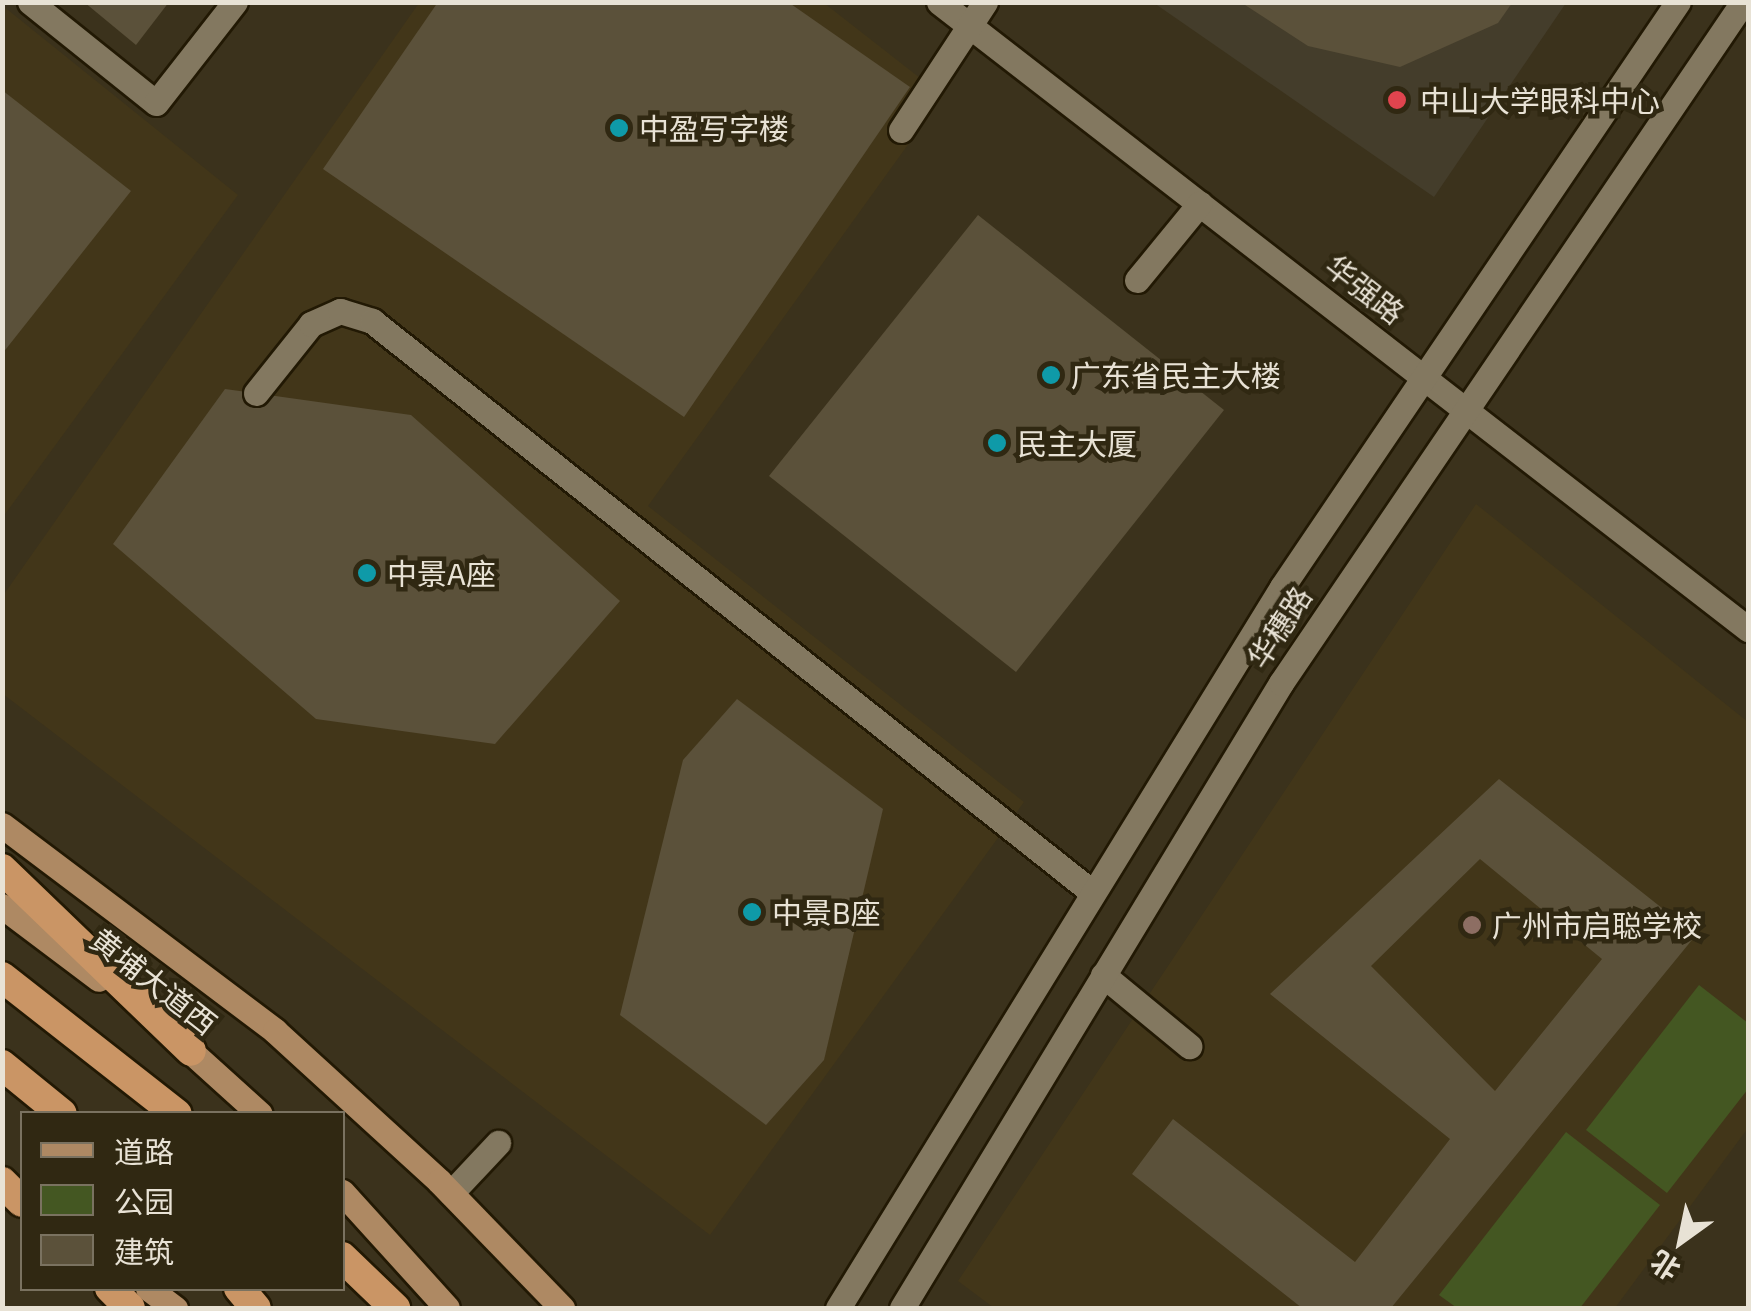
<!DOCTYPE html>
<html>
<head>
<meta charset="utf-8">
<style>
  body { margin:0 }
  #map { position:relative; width:1751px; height:1311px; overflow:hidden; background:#3b321c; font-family:"Exo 2","Noto Sans SC",sans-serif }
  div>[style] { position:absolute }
  .built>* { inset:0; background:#423619 }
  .medical>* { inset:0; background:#443d2b }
  .green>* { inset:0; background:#445722 }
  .building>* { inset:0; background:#5b513a }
  .roads { filter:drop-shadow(2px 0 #221904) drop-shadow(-2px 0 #221904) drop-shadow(0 2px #221904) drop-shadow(0 -2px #221904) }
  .minor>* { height:25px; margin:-12.5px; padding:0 12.5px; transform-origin:12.5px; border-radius:12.5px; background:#837860 }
  .major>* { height:25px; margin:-12.5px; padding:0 12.5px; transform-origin:12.5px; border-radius:12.5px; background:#ae8963 }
  .highway>* { height:30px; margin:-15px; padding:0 15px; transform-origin:15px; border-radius:15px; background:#ca9565 }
  .dots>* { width:28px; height:28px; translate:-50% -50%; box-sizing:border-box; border:5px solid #302812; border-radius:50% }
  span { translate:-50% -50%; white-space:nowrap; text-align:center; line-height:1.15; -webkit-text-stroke:9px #302812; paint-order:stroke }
  .poi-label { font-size:30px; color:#e8e2d5 }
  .left { translate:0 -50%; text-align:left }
  .street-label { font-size:30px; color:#e8e2d5 }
  .frame { position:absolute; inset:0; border:5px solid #e8e2d5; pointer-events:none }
  .legend { position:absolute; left:20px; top:1111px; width:325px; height:180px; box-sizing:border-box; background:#302812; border:2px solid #7a7260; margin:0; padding:12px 18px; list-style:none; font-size:30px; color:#e8e2d5 }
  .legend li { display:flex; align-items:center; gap:20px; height:50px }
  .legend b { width:50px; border:2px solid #7a7260 }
  .north { position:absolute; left:1631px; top:1191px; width:100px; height:100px; -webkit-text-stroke:8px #302812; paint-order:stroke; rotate:213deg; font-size:28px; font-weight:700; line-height:40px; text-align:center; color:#e8e2d5 }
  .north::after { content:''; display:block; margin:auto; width:35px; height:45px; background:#e8e2d5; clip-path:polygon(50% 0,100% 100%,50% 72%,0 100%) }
</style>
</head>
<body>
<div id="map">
  <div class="built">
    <div style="clip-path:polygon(419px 3px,824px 3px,943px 96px,648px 506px,1024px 802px,710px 1235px,3px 694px,2px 597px)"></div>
    <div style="clip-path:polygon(3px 6px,238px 195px,3px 517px)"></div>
    <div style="clip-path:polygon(1476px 504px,1748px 722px,1748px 1128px,1615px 1308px,994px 1308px,958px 1281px)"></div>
  </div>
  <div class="medical">
    <div style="clip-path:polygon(1154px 3px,1566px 3px,1434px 197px)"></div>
  </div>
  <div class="green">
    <div style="clip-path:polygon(1699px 985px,1748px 1023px,1748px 1089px,1667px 1193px,1586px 1130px)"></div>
    <div style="clip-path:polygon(1566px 1132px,1660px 1205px,1580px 1308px,1457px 1308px,1439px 1295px)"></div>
  </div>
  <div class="building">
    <div style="clip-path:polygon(84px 2px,169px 2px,136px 45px)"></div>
    <div style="clip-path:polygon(438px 2px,788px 2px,910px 87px,684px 417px,323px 169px)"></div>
    <div style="clip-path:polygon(1242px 3px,1512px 3px,1498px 23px,1400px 67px,1308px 46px)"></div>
    <div style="clip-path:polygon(2px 90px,131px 191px,2px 354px)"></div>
    <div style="clip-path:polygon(978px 215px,1224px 410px,1016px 672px,769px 476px)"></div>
    <div style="clip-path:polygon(225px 389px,411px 415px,620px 601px,495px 744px,316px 719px,113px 544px)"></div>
    <div style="clip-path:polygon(737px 699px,883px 809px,824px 1060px,766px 1125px,620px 1015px,683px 760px)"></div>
    <div style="clip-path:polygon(evenodd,1499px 779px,1696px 935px,1391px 1308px,1302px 1308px,1132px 1174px,1173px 1119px,1355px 1262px,1450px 1139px,1270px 994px,1499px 779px,1480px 859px,1602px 959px,1495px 1091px,1371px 966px,1480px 859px)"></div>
  </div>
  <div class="roads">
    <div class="minor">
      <div style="left:30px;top:2px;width:161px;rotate:38.7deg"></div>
      <div style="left:156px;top:103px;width:128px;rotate:-52deg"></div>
      <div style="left:939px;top:2px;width:1024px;rotate:37.78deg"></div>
      <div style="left:901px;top:130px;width:153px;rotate:-56.7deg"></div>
      <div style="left:1137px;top:280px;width:99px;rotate:-50.7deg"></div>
      <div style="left:256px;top:393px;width:88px;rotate:-51.4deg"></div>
      <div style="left:311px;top:324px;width:32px;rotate:-24deg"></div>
      <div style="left:340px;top:311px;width:34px;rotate:17deg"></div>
      <div style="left:372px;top:321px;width:919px;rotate:38.42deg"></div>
      <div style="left:1103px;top:975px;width:112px;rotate:39.5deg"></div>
      <div style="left:451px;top:1193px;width:69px;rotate:-46.8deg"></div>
      <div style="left:838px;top:1308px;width:847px;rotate:-58.37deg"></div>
      <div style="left:1282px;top:587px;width:706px;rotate:-55.91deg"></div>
      <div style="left:902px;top:1308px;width:731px;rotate:-58.77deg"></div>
      <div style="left:1281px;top:683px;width:823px;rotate:-55.85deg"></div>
    </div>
    <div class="major">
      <div style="left:2px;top:825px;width:342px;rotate:37deg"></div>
      <div style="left:275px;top:1031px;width:222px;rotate:42.4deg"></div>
      <div style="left:439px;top:1181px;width:177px;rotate:45.9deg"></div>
      <div style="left:2px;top:906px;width:121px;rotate:37deg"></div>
      <div style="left:178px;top:1040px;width:110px;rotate:42.1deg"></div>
      <div style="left:342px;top:1192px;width:156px;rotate:47.8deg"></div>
      <div style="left:148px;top:1288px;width:34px;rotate:37deg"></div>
    </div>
    <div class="highway">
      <div style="left:2px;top:869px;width:262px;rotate:43.9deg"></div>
      <div style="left:2px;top:977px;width:222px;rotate:38.1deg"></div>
      <div style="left:2px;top:1065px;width:77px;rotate:39.2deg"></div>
      <div style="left:2px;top:1182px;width:28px;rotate:45deg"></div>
      <div style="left:342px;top:1257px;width:74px;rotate:43.9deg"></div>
      <div style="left:110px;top:1288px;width:28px;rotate:45deg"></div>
      <div style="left:239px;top:1288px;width:26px;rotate:50deg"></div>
    </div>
  </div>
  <div class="dots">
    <div style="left:1397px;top:100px;background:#e0444e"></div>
    <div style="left:619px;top:128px;background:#0f9aa8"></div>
    <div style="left:1051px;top:375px;background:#0f9aa8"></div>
    <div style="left:997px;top:443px;background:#0f9aa8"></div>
    <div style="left:367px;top:573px;background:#0f9aa8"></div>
    <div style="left:752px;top:912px;background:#0f9aa8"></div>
    <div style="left:1472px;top:925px;background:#8d6e63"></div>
  </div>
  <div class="poi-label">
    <span class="left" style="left:1420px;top:100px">中山大学眼科中心</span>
    <span class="left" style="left:639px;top:128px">中盈写字楼</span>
    <span class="left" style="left:1071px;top:375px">广东省民主大楼</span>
    <span class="left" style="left:1017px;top:443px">民主大厦</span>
    <span class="left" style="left:387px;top:573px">中景A座</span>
    <span class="left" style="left:772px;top:912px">中景B座</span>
    <span class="left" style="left:1492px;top:925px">广州市启聪学校</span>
  </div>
  <div class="street-label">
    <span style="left:1365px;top:289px;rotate:38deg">华强路</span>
    <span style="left:1279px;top:627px;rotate:-57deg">华穗路</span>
    <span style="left:154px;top:981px;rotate:38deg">黄埔大道西</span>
  </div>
  <div class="frame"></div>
  <ul class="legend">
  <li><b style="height:12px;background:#ae8963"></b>道路</li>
  <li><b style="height:28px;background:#445722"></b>公园</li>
  <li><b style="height:28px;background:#5b513a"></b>建筑</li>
  </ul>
  <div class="north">北</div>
</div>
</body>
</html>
